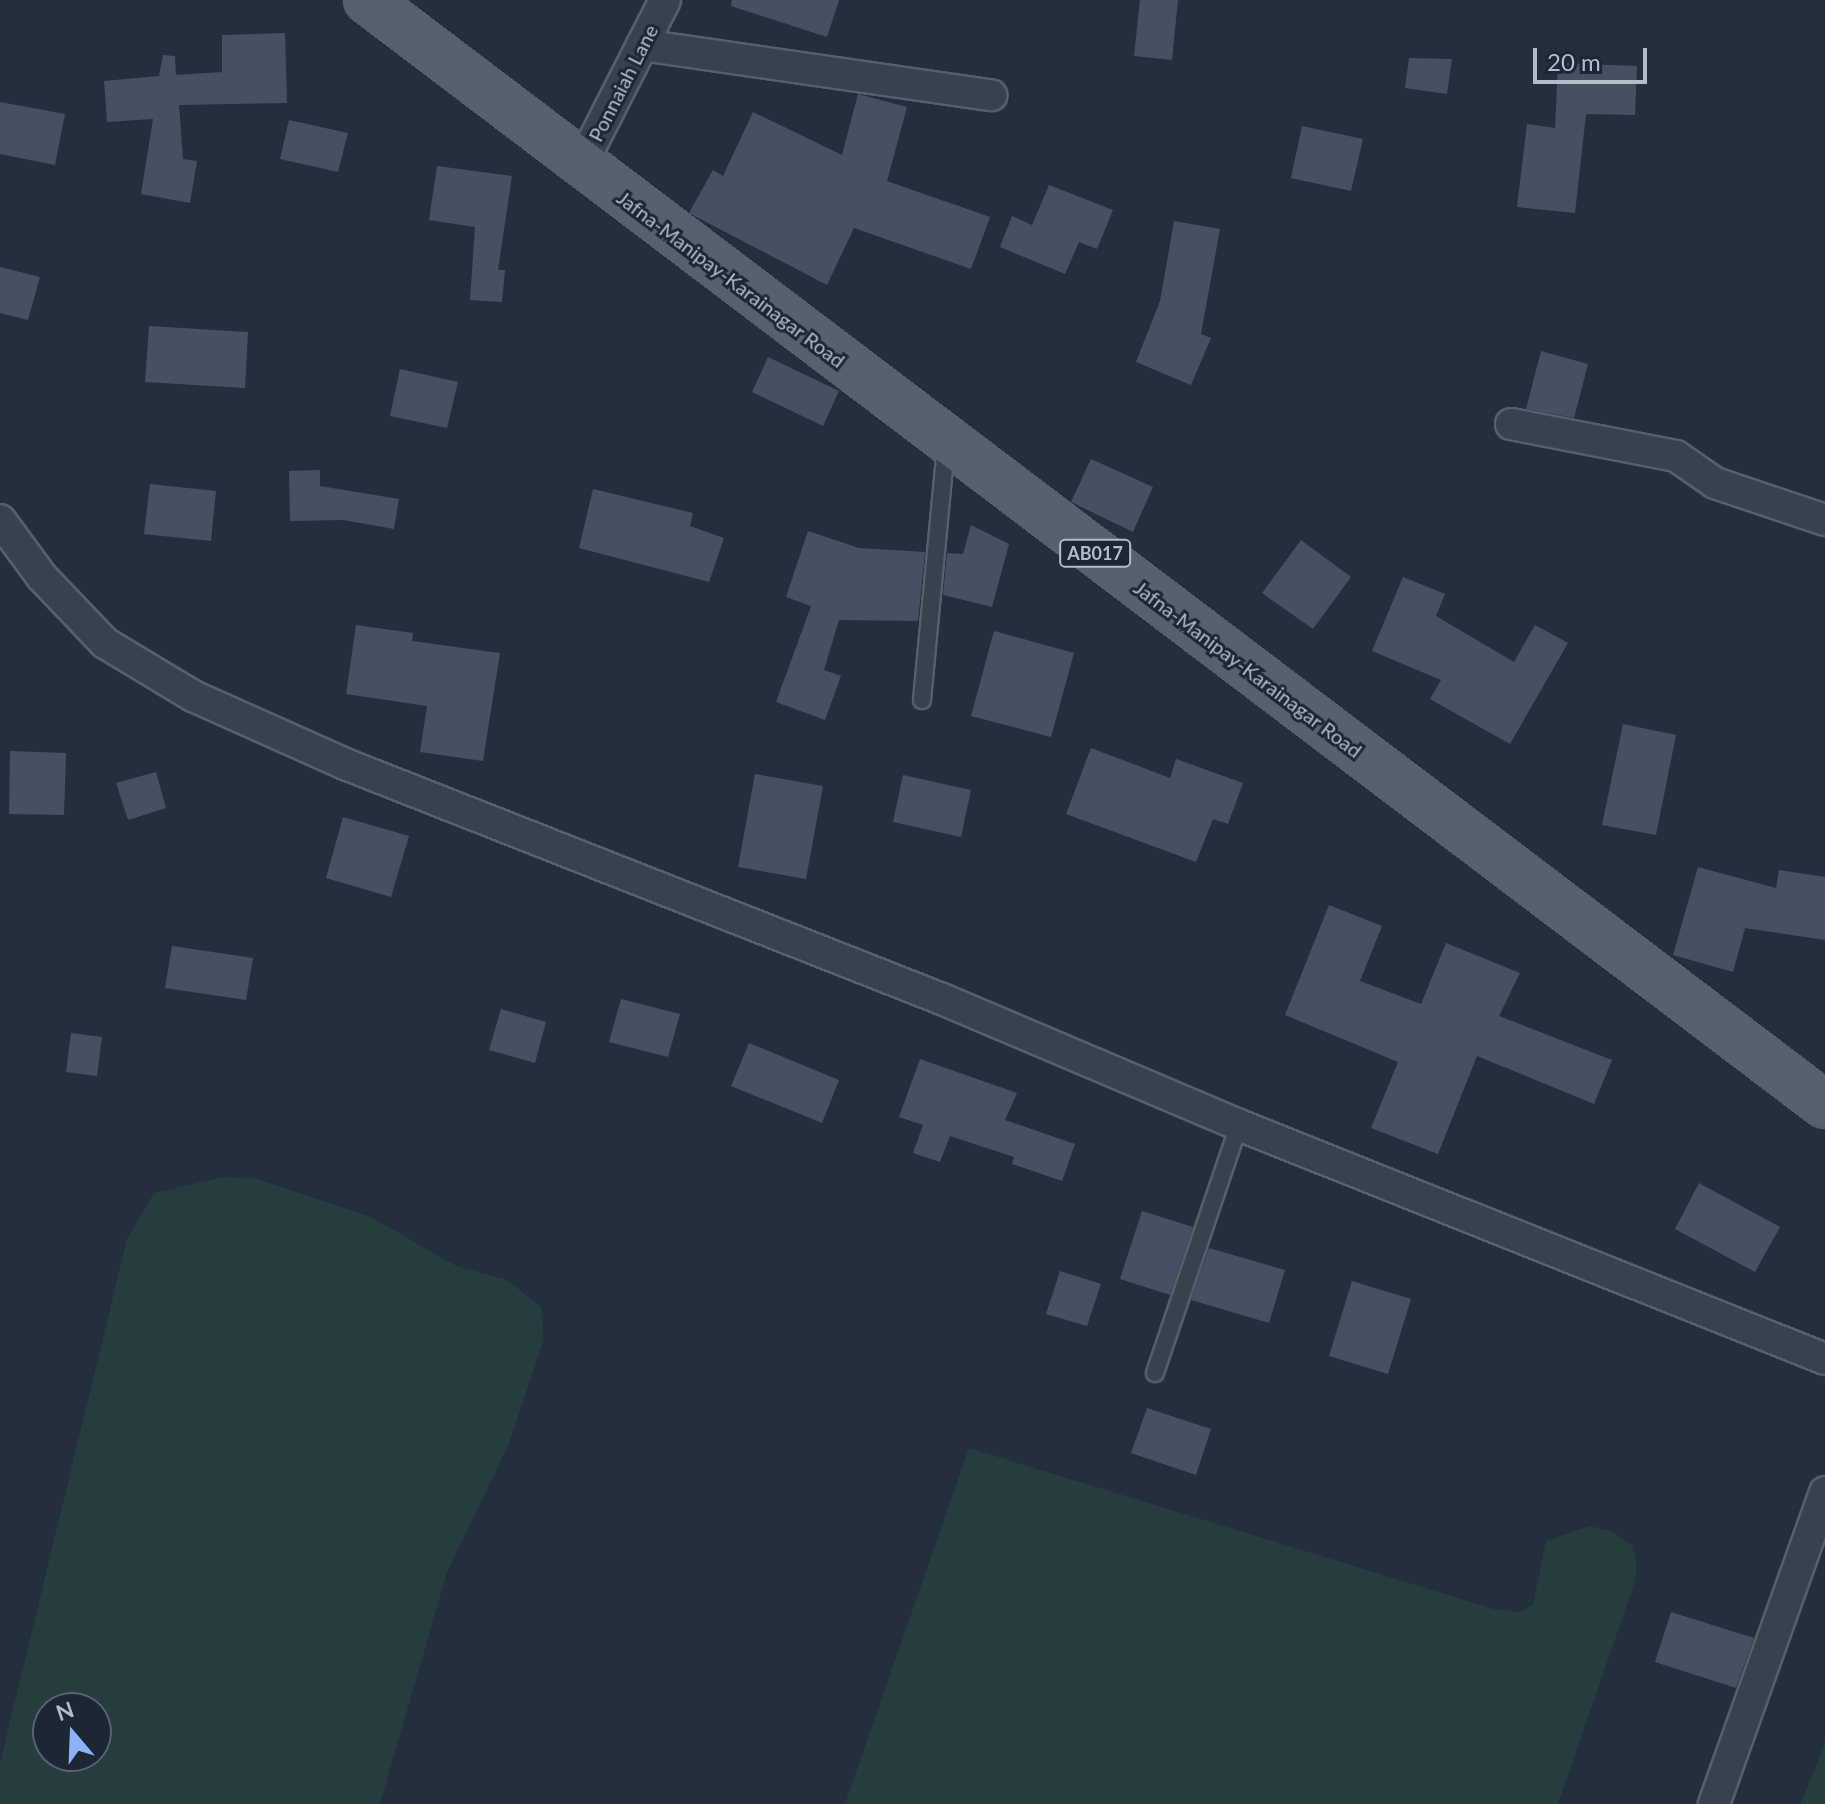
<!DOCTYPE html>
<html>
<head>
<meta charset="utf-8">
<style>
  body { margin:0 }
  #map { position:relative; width:1825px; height:1804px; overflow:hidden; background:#242f3e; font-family:Lato,sans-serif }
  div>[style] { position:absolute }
  .green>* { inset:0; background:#263c3f }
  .building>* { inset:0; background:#455162 }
  .roads { filter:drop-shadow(2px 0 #565f6c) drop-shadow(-2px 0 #565f6c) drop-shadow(0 2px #565f6c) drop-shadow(0 -2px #565f6c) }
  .lane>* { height:16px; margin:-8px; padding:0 8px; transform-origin:8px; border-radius:8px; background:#38414e }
  .street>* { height:30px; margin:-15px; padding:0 15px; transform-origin:15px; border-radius:15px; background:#38414e }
  .primary>* { height:44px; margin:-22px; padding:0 22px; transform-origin:22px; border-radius:22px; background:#56606e }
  span { translate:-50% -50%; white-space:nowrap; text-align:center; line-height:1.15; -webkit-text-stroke:6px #1d2633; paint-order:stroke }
  .shield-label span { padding:2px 6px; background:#1d2633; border:2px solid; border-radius:6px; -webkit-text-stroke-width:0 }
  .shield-label { font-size:18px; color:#b4bcc9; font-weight:700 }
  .street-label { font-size:20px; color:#b4bcc9 }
  .north { position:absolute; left:32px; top:1692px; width:80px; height:80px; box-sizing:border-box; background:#1d2633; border:2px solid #59626f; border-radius:50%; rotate:341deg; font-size:22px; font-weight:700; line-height:32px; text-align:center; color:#b4bcc9 }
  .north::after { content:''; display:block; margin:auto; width:28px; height:36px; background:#8ab4f8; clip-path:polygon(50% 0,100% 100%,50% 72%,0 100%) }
  .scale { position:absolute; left:1533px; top:48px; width:114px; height:36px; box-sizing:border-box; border:4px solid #b4bcc9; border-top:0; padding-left:10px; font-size:24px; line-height:28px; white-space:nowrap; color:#b4bcc9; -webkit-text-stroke:6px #1d2633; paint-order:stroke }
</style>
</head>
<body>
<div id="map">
  <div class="green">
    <div style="clip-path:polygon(evenodd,223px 1177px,258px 1179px,371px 1217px,456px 1266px,507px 1280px,541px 1307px,544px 1339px,508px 1446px,447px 1572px,380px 1804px,0 1804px,0 1763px,127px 1239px,154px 1193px,223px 1177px,96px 1708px,96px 1756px,48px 1756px,48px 1708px,96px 1708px)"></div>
    <div style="clip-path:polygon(969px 1448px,1494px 1609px,1521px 1612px,1533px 1604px,1546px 1541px,1590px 1526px,1613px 1532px,1632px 1546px,1637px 1565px,1633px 1587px,1558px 1804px,845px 1804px)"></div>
    <div style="clip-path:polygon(1825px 1742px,1825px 1804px,1801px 1804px)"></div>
  </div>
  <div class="building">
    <div style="clip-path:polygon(732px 0,839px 0,827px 37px,731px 6px)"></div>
    <div style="clip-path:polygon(1140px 0,1178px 0,1172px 60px,1134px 56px)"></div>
    <div style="clip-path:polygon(285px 33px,287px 103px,179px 105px,183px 159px,197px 161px,190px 203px,141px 194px,153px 119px,107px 122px,104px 81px,159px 76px,163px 55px,175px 56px,176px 75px,222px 72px,222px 35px)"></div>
    <div style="clip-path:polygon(1409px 58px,1452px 59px,1447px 94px,1405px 88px)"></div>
    <div style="clip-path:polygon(1558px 63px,1637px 66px,1635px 115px,1586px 114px,1575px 213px,1517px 207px,1527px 124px,1555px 128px)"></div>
    <div style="clip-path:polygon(858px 94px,907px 107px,887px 181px,990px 217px,971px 269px,854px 228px,827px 285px,689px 213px,713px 170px,723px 176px,753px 112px,842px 155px)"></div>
    <div style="clip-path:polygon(0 102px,65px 114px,55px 165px,0 154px)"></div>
    <div style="clip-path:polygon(289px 120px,348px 133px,338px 172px,280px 159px)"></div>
    <div style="clip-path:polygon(1302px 126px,1363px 139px,1351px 191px,1291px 178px)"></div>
    <div style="clip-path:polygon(437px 166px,512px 176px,498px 270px,505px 270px,502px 302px,470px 300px,475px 227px,429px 220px)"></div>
    <div style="clip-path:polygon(1049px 185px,1113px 210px,1097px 249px,1079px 242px,1065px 274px,1000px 247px,1012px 216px,1032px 225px)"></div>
    <div style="clip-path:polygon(1174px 221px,1220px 229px,1201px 334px,1211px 338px,1191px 385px,1136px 362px,1160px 301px)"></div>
    <div style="clip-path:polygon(0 267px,40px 277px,28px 320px,0 313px)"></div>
    <div style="clip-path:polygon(149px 326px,248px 332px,245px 388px,145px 382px)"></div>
    <div style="clip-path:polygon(1541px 351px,1588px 364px,1574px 418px,1526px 409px)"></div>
    <div style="clip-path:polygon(768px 357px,839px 391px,823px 426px,752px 392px)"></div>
    <div style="clip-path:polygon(400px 369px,458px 382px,447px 428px,390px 416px)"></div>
    <div style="clip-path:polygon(1091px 459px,1153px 487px,1133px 532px,1071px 502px)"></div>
    <div style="clip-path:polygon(320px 470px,320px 486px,399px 499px,394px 529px,343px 520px,290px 521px,289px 471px)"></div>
    <div style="clip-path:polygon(150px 484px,216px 491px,211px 541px,144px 534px)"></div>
    <div style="clip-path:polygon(593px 489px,693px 513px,690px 526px,724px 538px,709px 582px,579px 548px)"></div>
    <div style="clip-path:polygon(971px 525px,1009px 544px,992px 607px,943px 595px,947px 553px,963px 554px)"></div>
    <div style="clip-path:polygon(808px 531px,859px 548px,925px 552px,918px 621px,839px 620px,824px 670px,841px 676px,825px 720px,776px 702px,811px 606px,786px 597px)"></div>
    <div style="clip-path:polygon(1301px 540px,1351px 577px,1313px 629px,1262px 593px)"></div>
    <div style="clip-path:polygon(1403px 577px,1445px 594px,1436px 616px,1514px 662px,1535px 625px,1568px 643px,1510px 744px,1430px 699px,1441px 680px,1372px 651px)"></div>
    <div style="clip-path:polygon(356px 625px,413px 633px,412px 641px,500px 653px,483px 761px,420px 752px,427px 706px,346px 694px)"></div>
    <div style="clip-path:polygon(994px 631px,1074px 653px,1051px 737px,971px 716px)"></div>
    <div style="clip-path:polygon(1623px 724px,1676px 735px,1656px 835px,1602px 825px)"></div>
    <div style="clip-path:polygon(1091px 748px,1170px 778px,1176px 759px,1243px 783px,1228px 824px,1213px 819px,1196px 862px,1066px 814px)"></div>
    <div style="clip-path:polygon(10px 751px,66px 753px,64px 815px,9px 814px)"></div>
    <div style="clip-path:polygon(156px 772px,166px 808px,128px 820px,116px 783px)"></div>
    <div style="clip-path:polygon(755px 774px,823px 786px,806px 879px,738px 867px)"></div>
    <div style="clip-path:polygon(903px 775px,971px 790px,961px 837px,893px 822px)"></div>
    <div style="clip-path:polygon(343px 817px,409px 836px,391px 897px,326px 878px)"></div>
    <div style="clip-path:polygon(1698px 867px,1776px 888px,1779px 870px,1825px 877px,1825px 940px,1745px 928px,1733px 972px,1673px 955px)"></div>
    <div style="clip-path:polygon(1329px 905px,1382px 926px,1360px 981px,1421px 1004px,1446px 943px,1520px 973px,1499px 1016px,1612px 1060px,1594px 1104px,1477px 1056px,1438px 1154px,1371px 1128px,1398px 1062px,1285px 1015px)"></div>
    <div style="clip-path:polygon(172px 946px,253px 958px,246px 1000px,165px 988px)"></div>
    <div style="clip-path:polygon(621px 999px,680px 1014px,668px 1057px,609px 1042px)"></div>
    <div style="clip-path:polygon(501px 1009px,546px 1022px,535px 1063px,489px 1050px)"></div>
    <div style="clip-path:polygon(71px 1033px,102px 1037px,97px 1076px,66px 1072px)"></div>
    <div style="clip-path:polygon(749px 1043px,839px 1080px,822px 1123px,731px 1086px)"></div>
    <div style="clip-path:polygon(920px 1059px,1017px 1093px,1005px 1120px,1075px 1144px,1062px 1181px,1012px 1164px,1014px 1157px,950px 1136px,940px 1162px,913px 1153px,923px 1125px,899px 1117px)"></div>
    <div style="clip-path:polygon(1699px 1183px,1780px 1227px,1755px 1272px,1675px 1229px)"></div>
    <div style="clip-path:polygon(1142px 1211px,1193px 1227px,1170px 1295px,1120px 1279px)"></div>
    <div style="clip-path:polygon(1209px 1248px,1285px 1270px,1269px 1323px,1191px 1300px)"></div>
    <div style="clip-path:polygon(1060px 1271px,1101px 1284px,1087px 1326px,1046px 1314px)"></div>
    <div style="clip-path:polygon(1352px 1281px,1411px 1299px,1388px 1374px,1329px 1356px)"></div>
    <div style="clip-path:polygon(1147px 1408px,1211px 1429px,1196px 1475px,1131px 1453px)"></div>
    <div style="clip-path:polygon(1671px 1612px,1754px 1638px,1736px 1688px,1655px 1662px)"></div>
  </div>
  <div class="roads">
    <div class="lane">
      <div style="left:922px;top:700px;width:254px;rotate:-84.6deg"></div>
      <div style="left:1155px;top:1373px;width:262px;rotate:-71.3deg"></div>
    </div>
    <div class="street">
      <div style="left:642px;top:45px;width:353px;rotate:8.2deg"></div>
      <div style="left:581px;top:165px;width:185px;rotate:-63deg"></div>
      <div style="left:1511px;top:424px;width:168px;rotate:11deg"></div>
      <div style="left:1676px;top:456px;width:47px;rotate:34.7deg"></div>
      <div style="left:1715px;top:483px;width:116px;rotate:18.6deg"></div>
      <div style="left:0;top:520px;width:71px;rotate:53.6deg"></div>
      <div style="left:42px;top:577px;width:91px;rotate:46.3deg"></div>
      <div style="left:105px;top:643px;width:103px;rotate:31.1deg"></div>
      <div style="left:193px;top:696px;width:167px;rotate:24.1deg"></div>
      <div style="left:345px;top:764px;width:642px;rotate:21.49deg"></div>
      <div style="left:942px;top:999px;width:323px;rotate:23deg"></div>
      <div style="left:1239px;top:1125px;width:631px;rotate:21.77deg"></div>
      <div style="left:1714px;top:1804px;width:331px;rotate:-70.4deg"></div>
    </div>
    <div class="primary">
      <div style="left:367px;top:0;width:1829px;rotate:37.16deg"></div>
    </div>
  </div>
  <div class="shield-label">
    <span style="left:1095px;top:553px">AB017</span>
  </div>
  <div class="street-label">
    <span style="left:623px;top:83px;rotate:-63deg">Ponnaiah Lane</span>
    <span style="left:731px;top:279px;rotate:37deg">Jafna-Manipay-Karainagar Road</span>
    <span style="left:1248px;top:669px;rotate:37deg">Jafna-Manipay-Karainagar Road</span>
  </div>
  <div class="north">N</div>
  <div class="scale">20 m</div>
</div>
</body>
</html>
